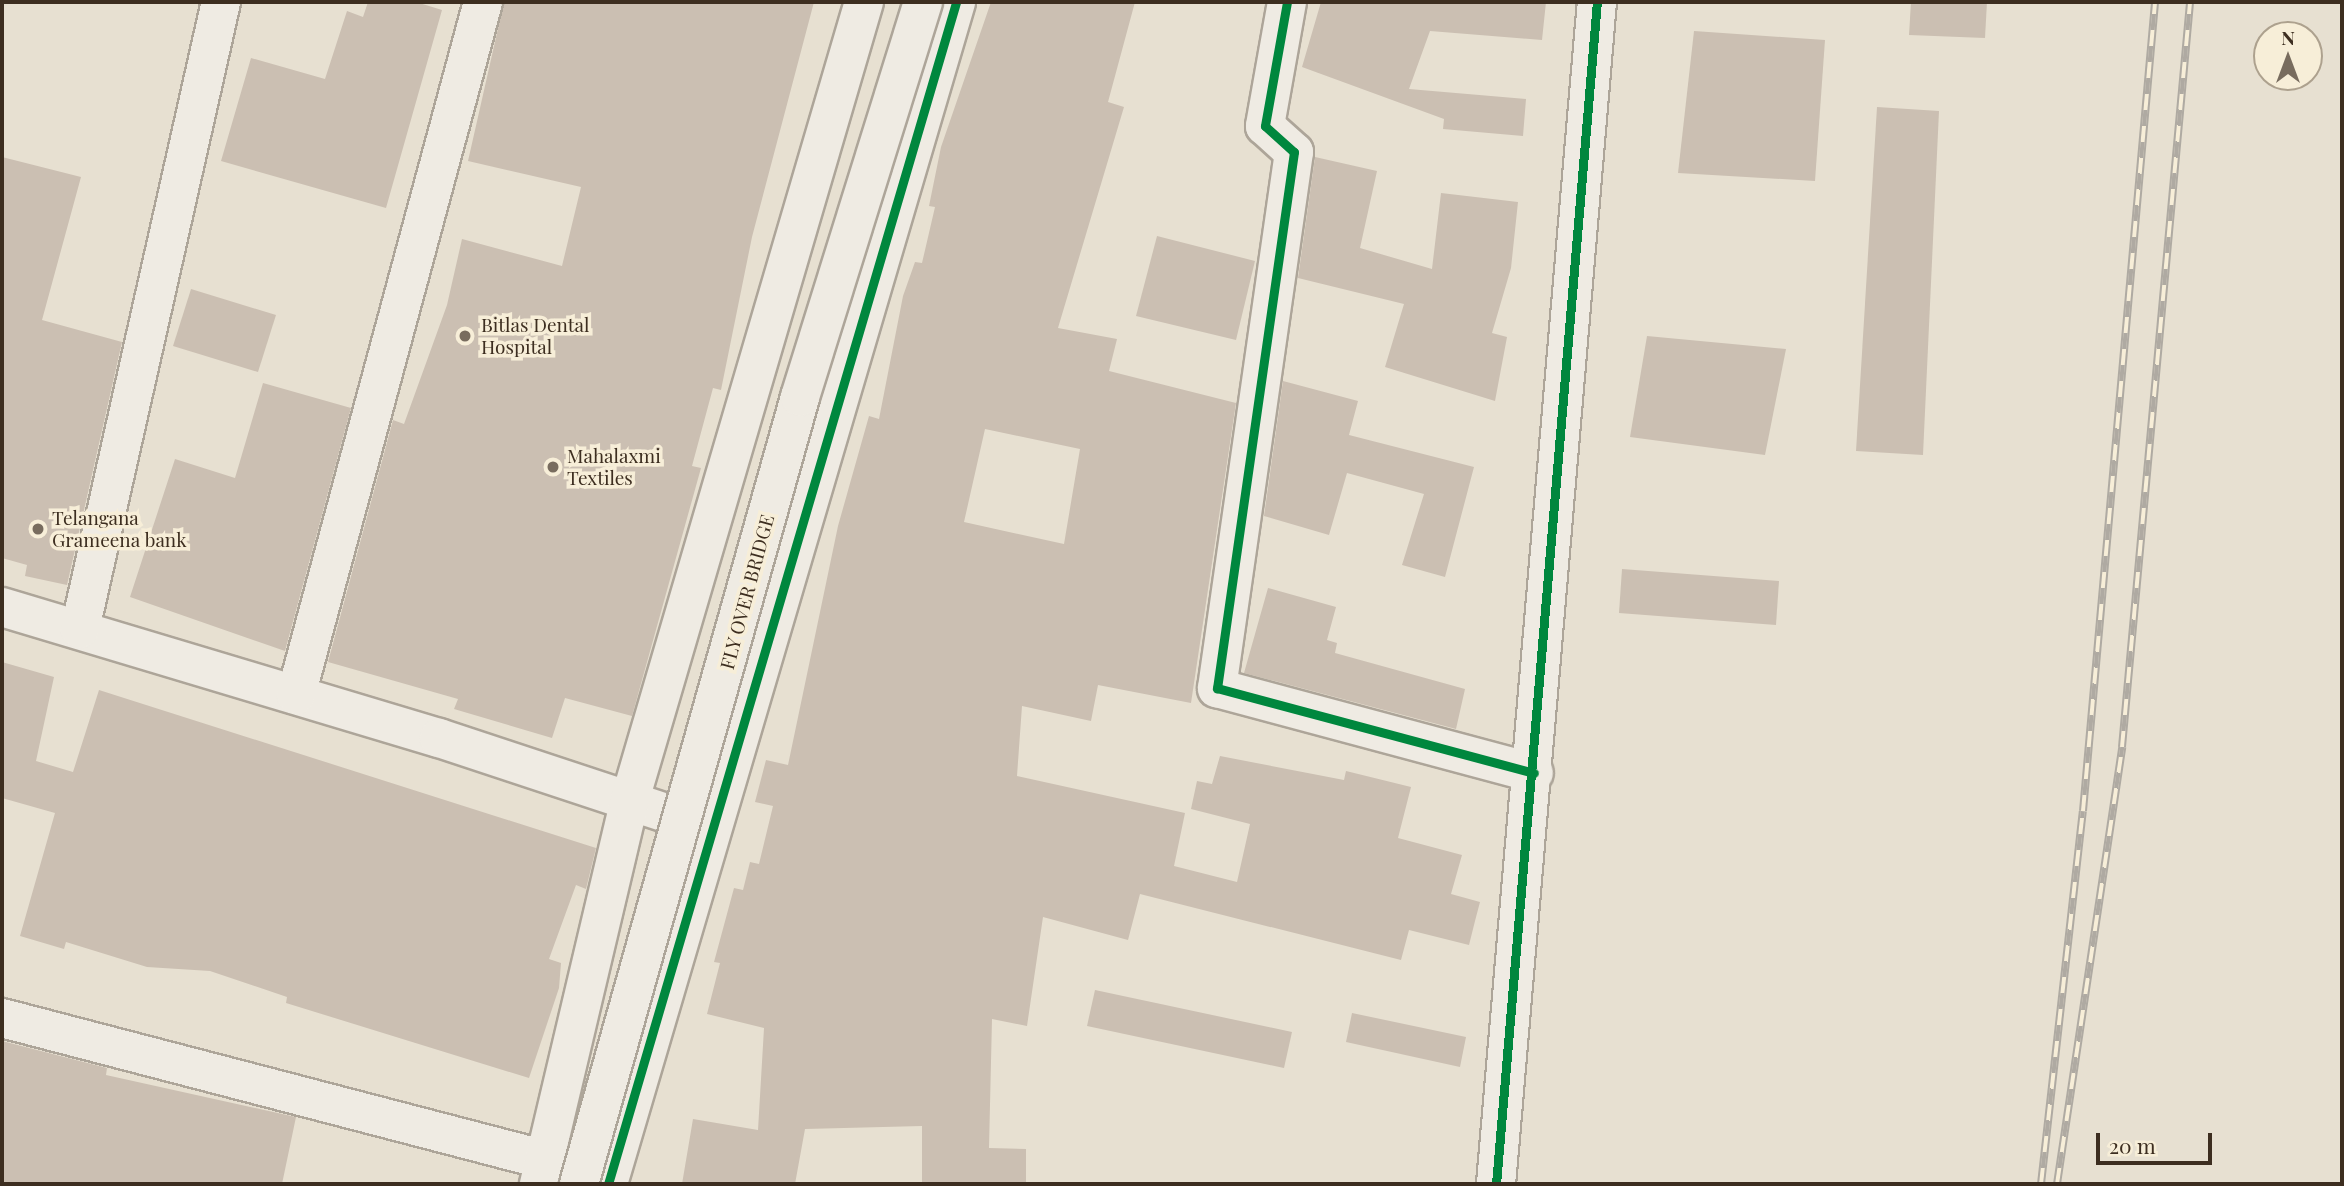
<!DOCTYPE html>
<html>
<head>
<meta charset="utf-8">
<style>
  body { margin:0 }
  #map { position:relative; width:2344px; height:1186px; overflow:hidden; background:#e7e0d1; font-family:"Playfair Display",serif }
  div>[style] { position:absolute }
  .building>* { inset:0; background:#cbbfb2 }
  .roads { filter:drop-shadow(2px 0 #ada599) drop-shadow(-2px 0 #ada599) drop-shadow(0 2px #ada599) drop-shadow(0 -2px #ada599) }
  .minor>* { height:38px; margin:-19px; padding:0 19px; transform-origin:19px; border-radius:19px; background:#efebe3 }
  .rail>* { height:8px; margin-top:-4px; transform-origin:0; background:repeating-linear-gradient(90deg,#f7eed8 0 16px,#afaaa2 0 32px); box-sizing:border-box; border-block:2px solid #afaaa2 }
  .bridges { filter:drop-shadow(2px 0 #ada599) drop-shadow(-2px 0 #ada599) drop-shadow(0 2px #ada599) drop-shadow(0 -2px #ada599) }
  .minor-bridge>* { height:38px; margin:-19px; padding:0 19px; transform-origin:19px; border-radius:19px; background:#efebe3 }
  .cycleway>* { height:9px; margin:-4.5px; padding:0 4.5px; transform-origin:4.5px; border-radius:4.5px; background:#00873e }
  .dots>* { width:19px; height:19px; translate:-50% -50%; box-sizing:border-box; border:4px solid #f7eed8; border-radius:50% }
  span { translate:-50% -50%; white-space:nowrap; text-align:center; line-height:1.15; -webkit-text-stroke:7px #f7eed8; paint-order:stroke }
  .poi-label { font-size:19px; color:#3d2e20 }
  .left { translate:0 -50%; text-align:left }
  .street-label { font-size:19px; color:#3d2e20 }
  .frame { position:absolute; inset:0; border:4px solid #3d2e20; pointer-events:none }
  .north { position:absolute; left:2253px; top:21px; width:70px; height:70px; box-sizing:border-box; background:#f7eed8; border:2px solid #ada18e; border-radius:50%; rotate:0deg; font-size:19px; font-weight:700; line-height:28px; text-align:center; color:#3d2e20 }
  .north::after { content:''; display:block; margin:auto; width:24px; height:32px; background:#786c5e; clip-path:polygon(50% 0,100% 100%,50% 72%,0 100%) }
  .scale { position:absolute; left:2096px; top:1133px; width:116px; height:32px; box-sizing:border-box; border:4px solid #3d2e20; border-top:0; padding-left:9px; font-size:21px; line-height:24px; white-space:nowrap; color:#3d2e20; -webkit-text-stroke:5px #f7eed8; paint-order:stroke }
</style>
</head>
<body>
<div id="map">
  <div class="building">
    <div style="clip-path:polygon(368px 2px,416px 2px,442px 10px,386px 208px,221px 161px,251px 58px,325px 79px,347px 11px,363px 17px)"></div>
    <div style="clip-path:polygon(504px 2px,814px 2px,752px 237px,721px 390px,713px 388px,692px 466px,701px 468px,632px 716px,565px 698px,552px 738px,454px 709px,458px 699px,328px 662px,393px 420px,404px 424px,447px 305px,462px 239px,562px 266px,581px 187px,468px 161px)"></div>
    <div style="clip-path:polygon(evenodd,991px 2px,1135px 2px,1108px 102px,1124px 107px,1058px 328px,1117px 339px,1109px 371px,1236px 403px,1191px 703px,1098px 685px,1091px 721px,1022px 706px,1017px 776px,1185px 813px,1174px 866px,1237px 882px,1250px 824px,1191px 809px,1197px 781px,1212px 784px,1220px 756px,1344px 780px,1346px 771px,1411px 787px,1398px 838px,1462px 855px,1451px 894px,1480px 902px,1475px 921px,1469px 945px,1409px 930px,1401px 960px,1140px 894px,1128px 940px,1043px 917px,1027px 1026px,992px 1019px,989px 1148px,1026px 1149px,1026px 1184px,922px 1184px,922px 1126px,805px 1129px,795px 1184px,682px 1184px,693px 1119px,758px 1130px,764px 1028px,707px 1014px,720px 963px,714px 962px,734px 888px,743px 890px,750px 862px,759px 864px,773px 806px,755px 802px,766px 760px,788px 765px,838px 526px,869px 416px,879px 419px,903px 296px,915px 262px,922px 263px,935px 207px,929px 206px,941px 147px,991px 2px,985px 429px,1080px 449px,1064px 544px,964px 522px,985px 429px)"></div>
    <div style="clip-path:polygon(1321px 2px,1546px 2px,1542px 40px,1430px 31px,1409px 89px,1526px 99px,1523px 136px,1443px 129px,1444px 119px,1302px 67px)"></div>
    <div style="clip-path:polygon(1911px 2px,1987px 2px,1985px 38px,1909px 35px)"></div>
    <div style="clip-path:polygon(1694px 31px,1825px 40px,1815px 181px,1678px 173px)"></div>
    <div style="clip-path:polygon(1877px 107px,1939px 111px,1923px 455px,1856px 451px)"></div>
    <div style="clip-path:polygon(2px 157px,81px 177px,42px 320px,122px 342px,67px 585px,25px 576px,27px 565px,2px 558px)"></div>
    <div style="clip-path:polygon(1315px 157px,1377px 171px,1360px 248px,1432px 269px,1441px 193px,1518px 202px,1511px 268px,1492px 333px,1507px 337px,1495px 401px,1385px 367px,1404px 304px,1298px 278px)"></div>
    <div style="clip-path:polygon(1157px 236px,1255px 261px,1236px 340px,1136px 316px)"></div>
    <div style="clip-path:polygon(191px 289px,276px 315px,258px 372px,173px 346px)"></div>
    <div style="clip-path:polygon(1647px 336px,1786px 349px,1765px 455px,1630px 437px)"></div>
    <div style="clip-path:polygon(1283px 381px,1358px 401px,1349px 435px,1474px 467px,1445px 577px,1402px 565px,1424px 494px,1347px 473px,1329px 535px,1264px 516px)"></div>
    <div style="clip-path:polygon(263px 383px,351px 408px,285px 651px,130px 597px,175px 459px,235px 478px)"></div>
    <div style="clip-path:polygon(1622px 569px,1779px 581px,1776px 625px,1619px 613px)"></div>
    <div style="clip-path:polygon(1268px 588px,1336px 607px,1327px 640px,1337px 643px,1335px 653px,1465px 689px,1456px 729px,1244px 673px)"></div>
    <div style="clip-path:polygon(2px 662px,54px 677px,36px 761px,73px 772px,99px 690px,596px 848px,586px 889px,576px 885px,549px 959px,561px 963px,559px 988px,529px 1078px,286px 1003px,287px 997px,210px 971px,147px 967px,66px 942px,64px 949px,20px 936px,55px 813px,2px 798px)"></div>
    <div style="clip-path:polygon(1095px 990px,1292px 1032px,1284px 1068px,1087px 1026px)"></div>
    <div style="clip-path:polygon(1352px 1013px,1466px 1037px,1460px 1067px,1346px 1042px)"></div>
    <div style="clip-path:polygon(2px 1041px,107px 1068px,106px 1075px,296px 1117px,282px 1184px,2px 1184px)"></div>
  </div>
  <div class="roads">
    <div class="minor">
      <div style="left:1287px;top:2px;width:126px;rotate:100.1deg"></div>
      <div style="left:1265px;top:126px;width:39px;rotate:42deg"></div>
      <div style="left:1294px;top:152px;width:542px;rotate:98.17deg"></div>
      <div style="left:1217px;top:688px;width:328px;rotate:15deg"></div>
      <div style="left:2px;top:607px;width:456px;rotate:16.7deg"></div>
      <div style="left:439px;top:738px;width:287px;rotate:18.3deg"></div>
      <div style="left:80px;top:629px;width:643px;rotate:-77.33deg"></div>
      <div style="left:296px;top:695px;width:718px;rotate:-74.9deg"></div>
      <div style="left:2px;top:1018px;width:562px;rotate:14.63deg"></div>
      <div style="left:539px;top:1184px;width:391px;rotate:-76.7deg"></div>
      <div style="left:629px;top:803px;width:835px;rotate:-73.65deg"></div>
      <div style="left:608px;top:1184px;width:1232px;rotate:-73.59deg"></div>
      <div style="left:1496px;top:1184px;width:1186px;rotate:-85.12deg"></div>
    </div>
  </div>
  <div class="rail">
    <div style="left:2041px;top:1184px;width:375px;rotate:-83.6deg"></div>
    <div style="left:2083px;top:811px;width:812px;rotate:-84.91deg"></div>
    <div style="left:2057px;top:1184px;width:442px;rotate:-81.5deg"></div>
    <div style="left:2122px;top:747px;width:748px;rotate:-84.78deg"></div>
  </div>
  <div class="bridges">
    <div class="minor-bridge">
      <div style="left:579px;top:1184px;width:817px;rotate:-74.31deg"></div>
      <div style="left:800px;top:397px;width:414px;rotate:-72.7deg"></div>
    </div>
  </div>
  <div class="cycleway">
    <div style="left:1287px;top:2px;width:126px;rotate:100.1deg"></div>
    <div style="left:1265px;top:126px;width:39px;rotate:42deg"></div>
    <div style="left:1294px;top:152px;width:542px;rotate:98.17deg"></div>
    <div style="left:1217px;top:688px;width:328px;rotate:15deg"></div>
    <div style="left:608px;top:1184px;width:1232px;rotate:-73.59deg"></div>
    <div style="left:1496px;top:1184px;width:1186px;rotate:-85.12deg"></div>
  </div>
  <div class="dots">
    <div style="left:465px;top:336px;background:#786c5e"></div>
    <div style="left:553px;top:467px;background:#786c5e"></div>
    <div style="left:38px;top:529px;background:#786c5e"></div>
  </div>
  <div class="poi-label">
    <span class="left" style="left:481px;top:336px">Bitlas Dental<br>Hospital</span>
    <span class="left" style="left:567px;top:467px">Mahalaxmi<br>Textiles</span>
    <span class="left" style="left:52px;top:529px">Telangana<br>Grameena bank</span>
  </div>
  <div class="street-label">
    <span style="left:747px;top:592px;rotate:-75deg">FLY OVER BRIDGE</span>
  </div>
  <div class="frame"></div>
  <div class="north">N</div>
  <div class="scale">20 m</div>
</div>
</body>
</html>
